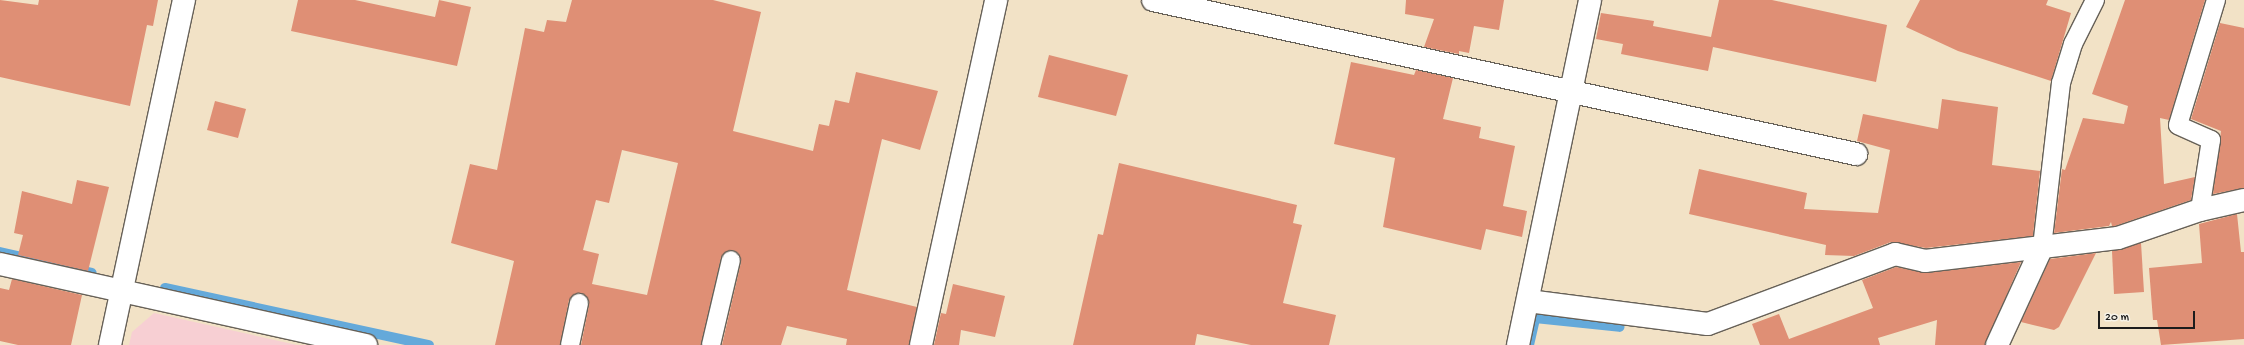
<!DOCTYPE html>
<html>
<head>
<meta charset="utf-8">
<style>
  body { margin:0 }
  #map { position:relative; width:2244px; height:345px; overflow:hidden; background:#f2e2c6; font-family:"Gochi Hand",sans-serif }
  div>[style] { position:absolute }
  .built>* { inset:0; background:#f7cfd3 }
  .stream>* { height:10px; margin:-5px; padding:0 5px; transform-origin:5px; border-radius:5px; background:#64a9da }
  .building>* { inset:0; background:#df8f75 }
  .roads { filter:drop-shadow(1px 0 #676158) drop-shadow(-1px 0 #676158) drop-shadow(0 1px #676158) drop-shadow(0 -1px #676158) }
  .service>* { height:18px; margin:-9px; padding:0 9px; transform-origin:9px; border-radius:9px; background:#fff }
  .minor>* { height:22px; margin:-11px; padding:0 11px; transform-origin:11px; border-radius:11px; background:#fff }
  .tertiary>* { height:22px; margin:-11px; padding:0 11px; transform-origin:11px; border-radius:11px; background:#fff }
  span { translate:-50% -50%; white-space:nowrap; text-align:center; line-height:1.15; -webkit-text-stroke:3px #f7f3e8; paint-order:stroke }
  .scale { position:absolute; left:2098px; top:311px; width:97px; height:18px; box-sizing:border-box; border:2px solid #1c1c1c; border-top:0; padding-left:5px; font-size:12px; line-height:14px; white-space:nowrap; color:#1c1c1c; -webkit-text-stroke:3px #f7f3e8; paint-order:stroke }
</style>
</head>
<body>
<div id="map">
  <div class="built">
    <div style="clip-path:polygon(154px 313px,297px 345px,129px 345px,132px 332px)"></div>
  </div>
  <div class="stream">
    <div style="left:0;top:252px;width:94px;rotate:12.9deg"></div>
    <div style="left:165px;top:288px;width:270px;rotate:12.2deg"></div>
    <div style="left:1529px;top:345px;width:28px;rotate:-77deg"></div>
    <div style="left:1535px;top:318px;width:85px;rotate:6deg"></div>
  </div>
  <div class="building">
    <div style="clip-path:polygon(0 0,38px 5px,39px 0,158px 0,153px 26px,147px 25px,130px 106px,0 77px)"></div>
    <div style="clip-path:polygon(298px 0,355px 0,435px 17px,439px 0,471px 7px,457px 66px,291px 31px)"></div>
    <div style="clip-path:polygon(evenodd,572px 0,713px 0,761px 12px,733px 131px,813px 151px,819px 124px,829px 126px,835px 100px,849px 103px,856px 72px,938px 91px,920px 150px,882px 139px,847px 290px,917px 307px,909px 345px,846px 345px,847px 339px,787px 326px,781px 345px,722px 345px,741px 262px,738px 253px,733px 250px,721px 258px,701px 345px,581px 345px,589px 305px,586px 296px,581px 293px,569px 300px,560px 345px,495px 345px,514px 261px,451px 243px,470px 164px,497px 170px,525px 28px,544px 32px,547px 20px,566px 22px,572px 0,622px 150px,678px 163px,647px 295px,592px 284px,599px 254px,583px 250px,596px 200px,609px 203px,622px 150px)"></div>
    <div style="clip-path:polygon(1406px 0,1504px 0,1499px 30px,1474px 26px,1469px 53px,1459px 51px,1459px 54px,1424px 47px,1434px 19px,1405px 14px)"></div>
    <div style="clip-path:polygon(1719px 0,1772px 0,1887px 25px,1876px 82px,1713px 47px,1708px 71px,1621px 54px,1623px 44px,1596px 39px,1601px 13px,1654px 21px,1653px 26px,1711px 37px)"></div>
    <div style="clip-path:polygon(1920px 0,2048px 0,2046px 5px,2071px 13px,2051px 81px,1958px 51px,1906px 27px)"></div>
    <div style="clip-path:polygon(2125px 0,2205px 0,2169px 120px,2160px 118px,2164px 184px,2195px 177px,2191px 200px,2115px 226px,2112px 226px,2111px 222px,2109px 226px,2054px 233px,2062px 169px,2065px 170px,2083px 118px,2124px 124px,2128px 106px,2092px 94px)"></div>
    <div style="clip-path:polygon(2220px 23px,2244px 28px,2244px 188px,2213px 194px,2221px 131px,2191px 119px)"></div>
    <div style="clip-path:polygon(1049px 55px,1128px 75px,1116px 116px,1038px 97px)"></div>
    <div style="clip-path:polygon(1351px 62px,1414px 75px,1416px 70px,1453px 78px,1443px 119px,1481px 127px,1479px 138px,1515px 146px,1503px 206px,1527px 211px,1522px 237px,1486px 229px,1481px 250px,1383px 227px,1395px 158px,1334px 144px)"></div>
    <div style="clip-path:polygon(1942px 99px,1998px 107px,1992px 165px,2040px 171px,2033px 236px,1926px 248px,1891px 242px,1854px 256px,1825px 255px,1826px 245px,1689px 214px,1699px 169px,1807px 193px,1804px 209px,1878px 213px,1890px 150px,1857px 141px,1863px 114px,1938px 129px)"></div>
    <div style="clip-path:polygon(215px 101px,246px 109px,238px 138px,207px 130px)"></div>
    <div style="clip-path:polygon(1119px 163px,1297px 205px,1293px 223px,1302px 225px,1283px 303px,1336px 315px,1329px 345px,1251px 345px,1197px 334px,1195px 345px,1073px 345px,1098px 234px,1103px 235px)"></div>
    <div style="clip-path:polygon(77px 180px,109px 187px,88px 271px,18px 255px,23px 235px,14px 233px,22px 191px,72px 204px)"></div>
    <div style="clip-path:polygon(2237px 214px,2241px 252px,2244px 252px,2244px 339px,2161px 345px,2157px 320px,2153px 320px,2149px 268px,2202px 263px,2199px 224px)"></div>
    <div style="clip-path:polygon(2141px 243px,2144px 292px,2114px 294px,2112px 251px)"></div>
    <div style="clip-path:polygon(2096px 253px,2059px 327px,2054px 330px,2021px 322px,2050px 259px)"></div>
    <div style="clip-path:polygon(2021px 262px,1985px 345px,1935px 345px,1937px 320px,1878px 338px,1880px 345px,1760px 345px,1752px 324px,1779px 314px,1789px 339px,1873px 308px,1862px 280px,1896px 267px,1926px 273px)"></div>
    <div style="clip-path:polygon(12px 279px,82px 295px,71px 345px,18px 345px,0 341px,0 288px,9px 290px)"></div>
    <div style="clip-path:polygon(953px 284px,1005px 296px,995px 337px,961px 330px,959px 345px,934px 345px,941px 313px,946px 314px)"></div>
  </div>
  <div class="roads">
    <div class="service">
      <div style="left:2200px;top:210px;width:71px;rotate:-81.1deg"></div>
      <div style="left:2211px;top:140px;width:36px;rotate:-156deg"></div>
      <div style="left:2178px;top:125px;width:131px;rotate:-73.1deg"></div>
      <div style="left:2042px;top:247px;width:165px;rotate:-83.4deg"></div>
      <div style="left:2061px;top:83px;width:41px;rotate:-72.9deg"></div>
      <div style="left:2073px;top:44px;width:49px;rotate:-63.4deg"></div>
      <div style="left:570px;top:345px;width:43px;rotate:-77.9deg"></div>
      <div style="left:711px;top:345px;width:87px;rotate:-76.8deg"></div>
    </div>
    <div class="minor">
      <div style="left:1153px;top:0;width:720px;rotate:12.36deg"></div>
      <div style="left:0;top:264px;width:375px;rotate:12.5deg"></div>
      <div style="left:1528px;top:301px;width:181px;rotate:7.3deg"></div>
      <div style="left:1708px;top:324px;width:200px;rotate:-20.5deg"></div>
      <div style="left:1895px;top:254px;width:31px;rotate:13deg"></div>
      <div style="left:1925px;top:261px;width:194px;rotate:-6.8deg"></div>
      <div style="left:2118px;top:238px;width:87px;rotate:-18.9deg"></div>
      <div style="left:2200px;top:210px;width:45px;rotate:-12.8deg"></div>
      <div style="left:921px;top:345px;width:353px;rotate:-77.7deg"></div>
      <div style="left:1518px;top:345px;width:352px;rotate:-78.2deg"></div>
      <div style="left:1997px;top:345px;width:108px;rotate:-65.3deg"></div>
    </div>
    <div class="tertiary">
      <div style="left:110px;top:345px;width:353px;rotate:-77.9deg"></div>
    </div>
  </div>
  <div class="scale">20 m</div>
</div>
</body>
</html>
